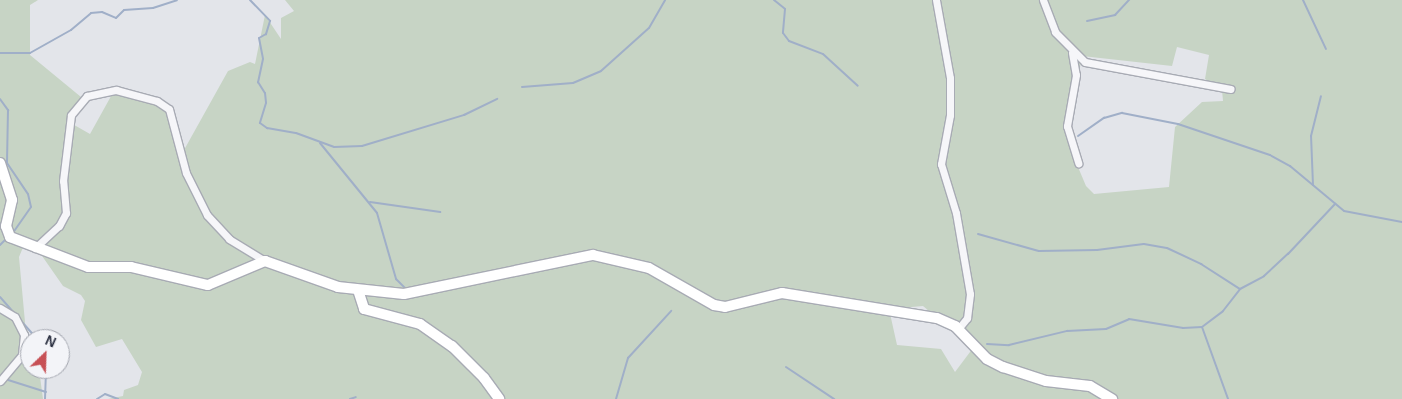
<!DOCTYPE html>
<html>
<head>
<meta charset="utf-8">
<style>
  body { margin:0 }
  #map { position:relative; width:1402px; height:399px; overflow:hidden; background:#e3e5ea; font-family:Helvetica,sans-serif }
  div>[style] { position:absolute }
  .green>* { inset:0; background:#c7d4c5 }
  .stream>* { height:2px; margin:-1px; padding:0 1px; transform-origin:1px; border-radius:1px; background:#a0afc8 }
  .roads { filter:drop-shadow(1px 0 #a8abb4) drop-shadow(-1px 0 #a8abb4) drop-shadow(0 1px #a8abb4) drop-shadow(0 -1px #a8abb4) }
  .street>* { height:7px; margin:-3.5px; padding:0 3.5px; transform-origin:3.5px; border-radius:3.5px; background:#f6f6f9 }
  .secondary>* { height:10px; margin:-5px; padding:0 5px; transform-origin:5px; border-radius:5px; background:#fff }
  span { translate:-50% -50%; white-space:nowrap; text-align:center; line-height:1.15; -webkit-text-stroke:4.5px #f3f4f8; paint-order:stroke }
  .north { position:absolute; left:20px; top:329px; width:50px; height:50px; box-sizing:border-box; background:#f3f4f8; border:1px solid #a3a6af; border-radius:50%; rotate:24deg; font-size:14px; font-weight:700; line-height:20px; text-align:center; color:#2c3142 }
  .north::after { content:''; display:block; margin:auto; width:18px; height:22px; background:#c75055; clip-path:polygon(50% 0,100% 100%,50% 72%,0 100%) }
</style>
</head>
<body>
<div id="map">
  <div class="green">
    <div style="clip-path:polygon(evenodd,0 0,38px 0,30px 5px,30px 55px,81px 97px,69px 122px,90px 134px,115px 89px,147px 98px,173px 116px,184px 150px,228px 71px,250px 62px,255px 64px,265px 15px,281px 39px,281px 18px,294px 11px,285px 0,1402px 0,1402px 399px,108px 399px,123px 396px,124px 390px,138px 385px,142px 372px,122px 339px,96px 347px,81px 320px,85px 301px,81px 295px,63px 286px,40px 253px,24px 245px,19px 257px,26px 333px,31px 339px,30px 369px,39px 369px,43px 399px,0 399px,0 0,1177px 47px,1209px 55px,1205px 79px,1222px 90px,1223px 101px,1202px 102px,1175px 127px,1169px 187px,1094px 194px,1086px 186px,1067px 141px,1082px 56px,1172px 66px,1177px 47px,0 0,923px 306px,973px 348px,955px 372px,941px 349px,897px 345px,889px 309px,923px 306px)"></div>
  </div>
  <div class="stream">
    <div style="left:250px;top:0;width:29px;rotate:46deg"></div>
    <div style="left:270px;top:21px;width:14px;rotate:107deg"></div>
    <div style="left:266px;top:34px;width:8px;rotate:150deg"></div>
    <div style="left:259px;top:38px;width:21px;rotate:79deg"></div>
    <div style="left:263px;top:59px;width:24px;rotate:102deg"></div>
    <div style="left:258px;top:82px;width:13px;rotate:58deg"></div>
    <div style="left:265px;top:93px;width:10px;rotate:84deg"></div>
    <div style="left:266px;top:103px;width:21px;rotate:107deg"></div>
    <div style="left:260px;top:123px;width:9px;rotate:36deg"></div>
    <div style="left:267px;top:128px;width:29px;rotate:10deg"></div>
    <div style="left:296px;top:133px;width:40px;rotate:20.2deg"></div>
    <div style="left:334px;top:147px;width:28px;rotate:-2deg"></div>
    <div style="left:362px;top:146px;width:107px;rotate:-16.9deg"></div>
    <div style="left:464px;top:115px;width:37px;rotate:-26deg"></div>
    <div style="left:774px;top:0;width:14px;rotate:39deg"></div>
    <div style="left:785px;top:9px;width:24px;rotate:95deg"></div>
    <div style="left:783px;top:33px;width:10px;rotate:53deg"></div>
    <div style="left:789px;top:41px;width:36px;rotate:21deg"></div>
    <div style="left:823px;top:54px;width:47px;rotate:42.4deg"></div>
    <div style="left:1303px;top:0;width:54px;rotate:64.9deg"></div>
    <div style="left:1087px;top:21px;width:29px;rotate:-12deg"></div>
    <div style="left:1115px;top:15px;width:21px;rotate:-47deg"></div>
    <div style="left:0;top:53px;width:30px"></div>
    <div style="left:30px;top:53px;width:47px;rotate:-29.3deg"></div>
    <div style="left:71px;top:30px;width:26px;rotate:-40deg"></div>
    <div style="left:91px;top:13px;width:11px;rotate:-5deg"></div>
    <div style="left:102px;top:12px;width:15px;rotate:23deg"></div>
    <div style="left:116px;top:18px;width:11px;rotate:-45deg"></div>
    <div style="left:124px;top:10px;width:29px;rotate:-4deg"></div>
    <div style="left:153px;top:8px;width:25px;rotate:-18deg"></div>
    <div style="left:522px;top:87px;width:51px;rotate:-4.5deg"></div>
    <div style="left:573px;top:83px;width:30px;rotate:-23deg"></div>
    <div style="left:601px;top:71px;width:64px;rotate:-41.9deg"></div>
    <div style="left:649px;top:28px;width:32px;rotate:-60deg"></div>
    <div style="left:0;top:99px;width:14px;rotate:54deg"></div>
    <div style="left:8px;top:110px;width:53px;rotate:91.1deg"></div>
    <div style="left:7px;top:163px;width:37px;rotate:56deg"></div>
    <div style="left:28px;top:194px;width:13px;rotate:77deg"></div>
    <div style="left:31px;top:207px;width:32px;rotate:125deg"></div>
    <div style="left:1078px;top:136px;width:32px;rotate:-35deg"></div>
    <div style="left:1104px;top:118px;width:19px;rotate:-16deg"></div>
    <div style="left:1122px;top:113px;width:57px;rotate:11.1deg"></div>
    <div style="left:1178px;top:124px;width:97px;rotate:18.6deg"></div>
    <div style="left:1270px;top:155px;width:23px;rotate:29deg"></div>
    <div style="left:1290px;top:166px;width:70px;rotate:39.8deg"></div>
    <div style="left:1344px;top:211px;width:59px;rotate:10.7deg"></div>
    <div style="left:320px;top:143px;width:90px;rotate:50.8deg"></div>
    <div style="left:377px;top:213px;width:69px;rotate:73.9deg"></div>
    <div style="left:396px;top:279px;width:14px;rotate:45deg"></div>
    <div style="left:1313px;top:185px;width:49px;rotate:-92.3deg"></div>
    <div style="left:1311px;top:136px;width:41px;rotate:-76deg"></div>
    <div style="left:370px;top:202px;width:71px;rotate:8.1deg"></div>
    <div style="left:978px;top:234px;width:63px;rotate:15.6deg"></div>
    <div style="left:1039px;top:251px;width:58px;rotate:-1deg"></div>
    <div style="left:1097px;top:250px;width:47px;rotate:-7.3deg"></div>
    <div style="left:1144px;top:244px;width:23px;rotate:10deg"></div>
    <div style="left:1167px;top:248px;width:38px;rotate:25deg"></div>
    <div style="left:1201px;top:264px;width:46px;rotate:32.7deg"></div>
    <div style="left:0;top:245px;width:8px;rotate:-45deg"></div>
    <div style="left:0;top:297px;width:56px;rotate:48.6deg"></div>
    <div style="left:1202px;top:327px;width:77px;rotate:70.1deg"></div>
    <div style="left:987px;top:344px;width:22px;rotate:3deg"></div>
    <div style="left:1009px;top:345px;width:60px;rotate:-13.6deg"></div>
    <div style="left:1067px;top:331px;width:39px;rotate:-3deg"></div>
    <div style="left:1106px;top:329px;width:25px;rotate:-23deg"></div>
    <div style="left:1129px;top:319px;width:55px;rotate:9.5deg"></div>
    <div style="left:1183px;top:328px;width:19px;rotate:-3deg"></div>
    <div style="left:1202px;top:327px;width:26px;rotate:-37deg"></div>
    <div style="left:1223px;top:311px;width:28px;rotate:-52deg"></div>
    <div style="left:1240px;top:289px;width:27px;rotate:-28deg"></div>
    <div style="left:1264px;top:276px;width:33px;rotate:-43deg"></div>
    <div style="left:1288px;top:254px;width:69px;rotate:-46.8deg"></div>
    <div style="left:786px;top:367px;width:58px;rotate:33.7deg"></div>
    <div style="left:5px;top:379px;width:43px;rotate:17.6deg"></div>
    <div style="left:45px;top:399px;width:30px;rotate:-88deg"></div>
    <div style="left:97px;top:399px;width:9px;rotate:-32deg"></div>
    <div style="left:105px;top:394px;width:14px;rotate:21deg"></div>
    <div style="left:350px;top:399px;width:6px;rotate:-18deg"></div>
    <div style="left:616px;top:399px;width:43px;rotate:-73.7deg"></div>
    <div style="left:628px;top:358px;width:64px;rotate:-47.5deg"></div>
  </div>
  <div class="roads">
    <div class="street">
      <div style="left:936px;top:0;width:79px;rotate:79.8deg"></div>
      <div style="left:950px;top:78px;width:37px;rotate:90deg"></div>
      <div style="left:950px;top:115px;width:50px;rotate:100.4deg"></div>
      <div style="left:941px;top:164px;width:51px;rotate:73deg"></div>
      <div style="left:956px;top:213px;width:82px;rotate:80.2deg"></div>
      <div style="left:970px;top:294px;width:24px;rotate:97deg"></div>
      <div style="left:967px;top:318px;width:14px;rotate:129deg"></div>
      <div style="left:1043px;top:0;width:34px;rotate:69deg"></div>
      <div style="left:1055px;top:32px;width:42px;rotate:45deg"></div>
      <div style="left:1085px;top:62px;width:148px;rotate:10.5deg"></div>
      <div style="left:1072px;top:53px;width:22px;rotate:80deg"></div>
      <div style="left:1076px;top:75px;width:52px;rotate:100deg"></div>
      <div style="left:1067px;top:126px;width:39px;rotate:73deg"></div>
      <div style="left:35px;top:248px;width:33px;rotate:-43deg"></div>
      <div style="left:59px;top:226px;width:15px;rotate:-62deg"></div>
      <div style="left:66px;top:213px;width:32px;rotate:-95deg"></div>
      <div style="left:63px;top:181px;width:66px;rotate:-83.1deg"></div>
      <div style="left:71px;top:115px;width:25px;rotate:-50deg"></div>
      <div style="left:87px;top:96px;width:30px;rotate:-12deg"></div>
      <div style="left:116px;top:90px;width:42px;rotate:15deg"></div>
      <div style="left:157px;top:101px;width:14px;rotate:34deg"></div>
      <div style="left:169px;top:109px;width:66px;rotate:75.1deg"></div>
      <div style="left:186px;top:173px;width:47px;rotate:63.4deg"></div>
      <div style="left:207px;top:215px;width:33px;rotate:47deg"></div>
      <div style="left:229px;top:239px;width:42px;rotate:31.4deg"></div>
      <div style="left:0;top:308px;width:17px;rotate:31deg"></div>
      <div style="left:15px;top:317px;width:20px;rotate:63deg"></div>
      <div style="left:24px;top:335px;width:20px;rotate:96deg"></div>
      <div style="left:22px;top:355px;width:34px;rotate:130deg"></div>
    </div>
    <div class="secondary">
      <div style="left:0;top:163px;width:39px;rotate:72deg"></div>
      <div style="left:12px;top:200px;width:27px;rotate:103deg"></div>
      <div style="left:6px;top:226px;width:12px;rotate:70deg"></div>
      <div style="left:10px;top:237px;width:84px;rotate:21deg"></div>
      <div style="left:88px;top:267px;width:43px"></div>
      <div style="left:131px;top:267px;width:79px;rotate:13.2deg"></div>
      <div style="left:208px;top:285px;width:62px;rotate:-22.8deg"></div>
      <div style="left:265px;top:261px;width:77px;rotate:19.6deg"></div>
      <div style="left:338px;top:287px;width:66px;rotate:6.1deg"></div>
      <div style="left:404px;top:294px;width:193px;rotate:-11.7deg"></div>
      <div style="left:593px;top:255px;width:57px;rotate:13.1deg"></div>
      <div style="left:649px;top:268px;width:75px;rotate:29.6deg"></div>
      <div style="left:714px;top:305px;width:11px;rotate:10deg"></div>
      <div style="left:725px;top:307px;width:59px;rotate:-13.8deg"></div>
      <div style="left:782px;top:293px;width:157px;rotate:9.2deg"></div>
      <div style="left:937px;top:318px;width:20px;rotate:24deg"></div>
      <div style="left:955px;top:326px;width:46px;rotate:45.9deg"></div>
      <div style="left:987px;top:359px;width:18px;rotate:27deg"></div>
      <div style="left:1003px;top:367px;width:45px;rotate:18deg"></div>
      <div style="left:1046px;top:381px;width:44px;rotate:6.5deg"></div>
      <div style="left:1090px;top:386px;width:26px;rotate:31deg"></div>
      <div style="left:358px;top:290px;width:20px;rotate:72deg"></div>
      <div style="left:364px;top:309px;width:58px;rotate:15deg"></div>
      <div style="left:420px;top:324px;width:39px;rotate:35deg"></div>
      <div style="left:452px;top:346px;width:45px;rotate:45deg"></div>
      <div style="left:484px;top:378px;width:26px;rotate:54deg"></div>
    </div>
  </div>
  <div class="north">N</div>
</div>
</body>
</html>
